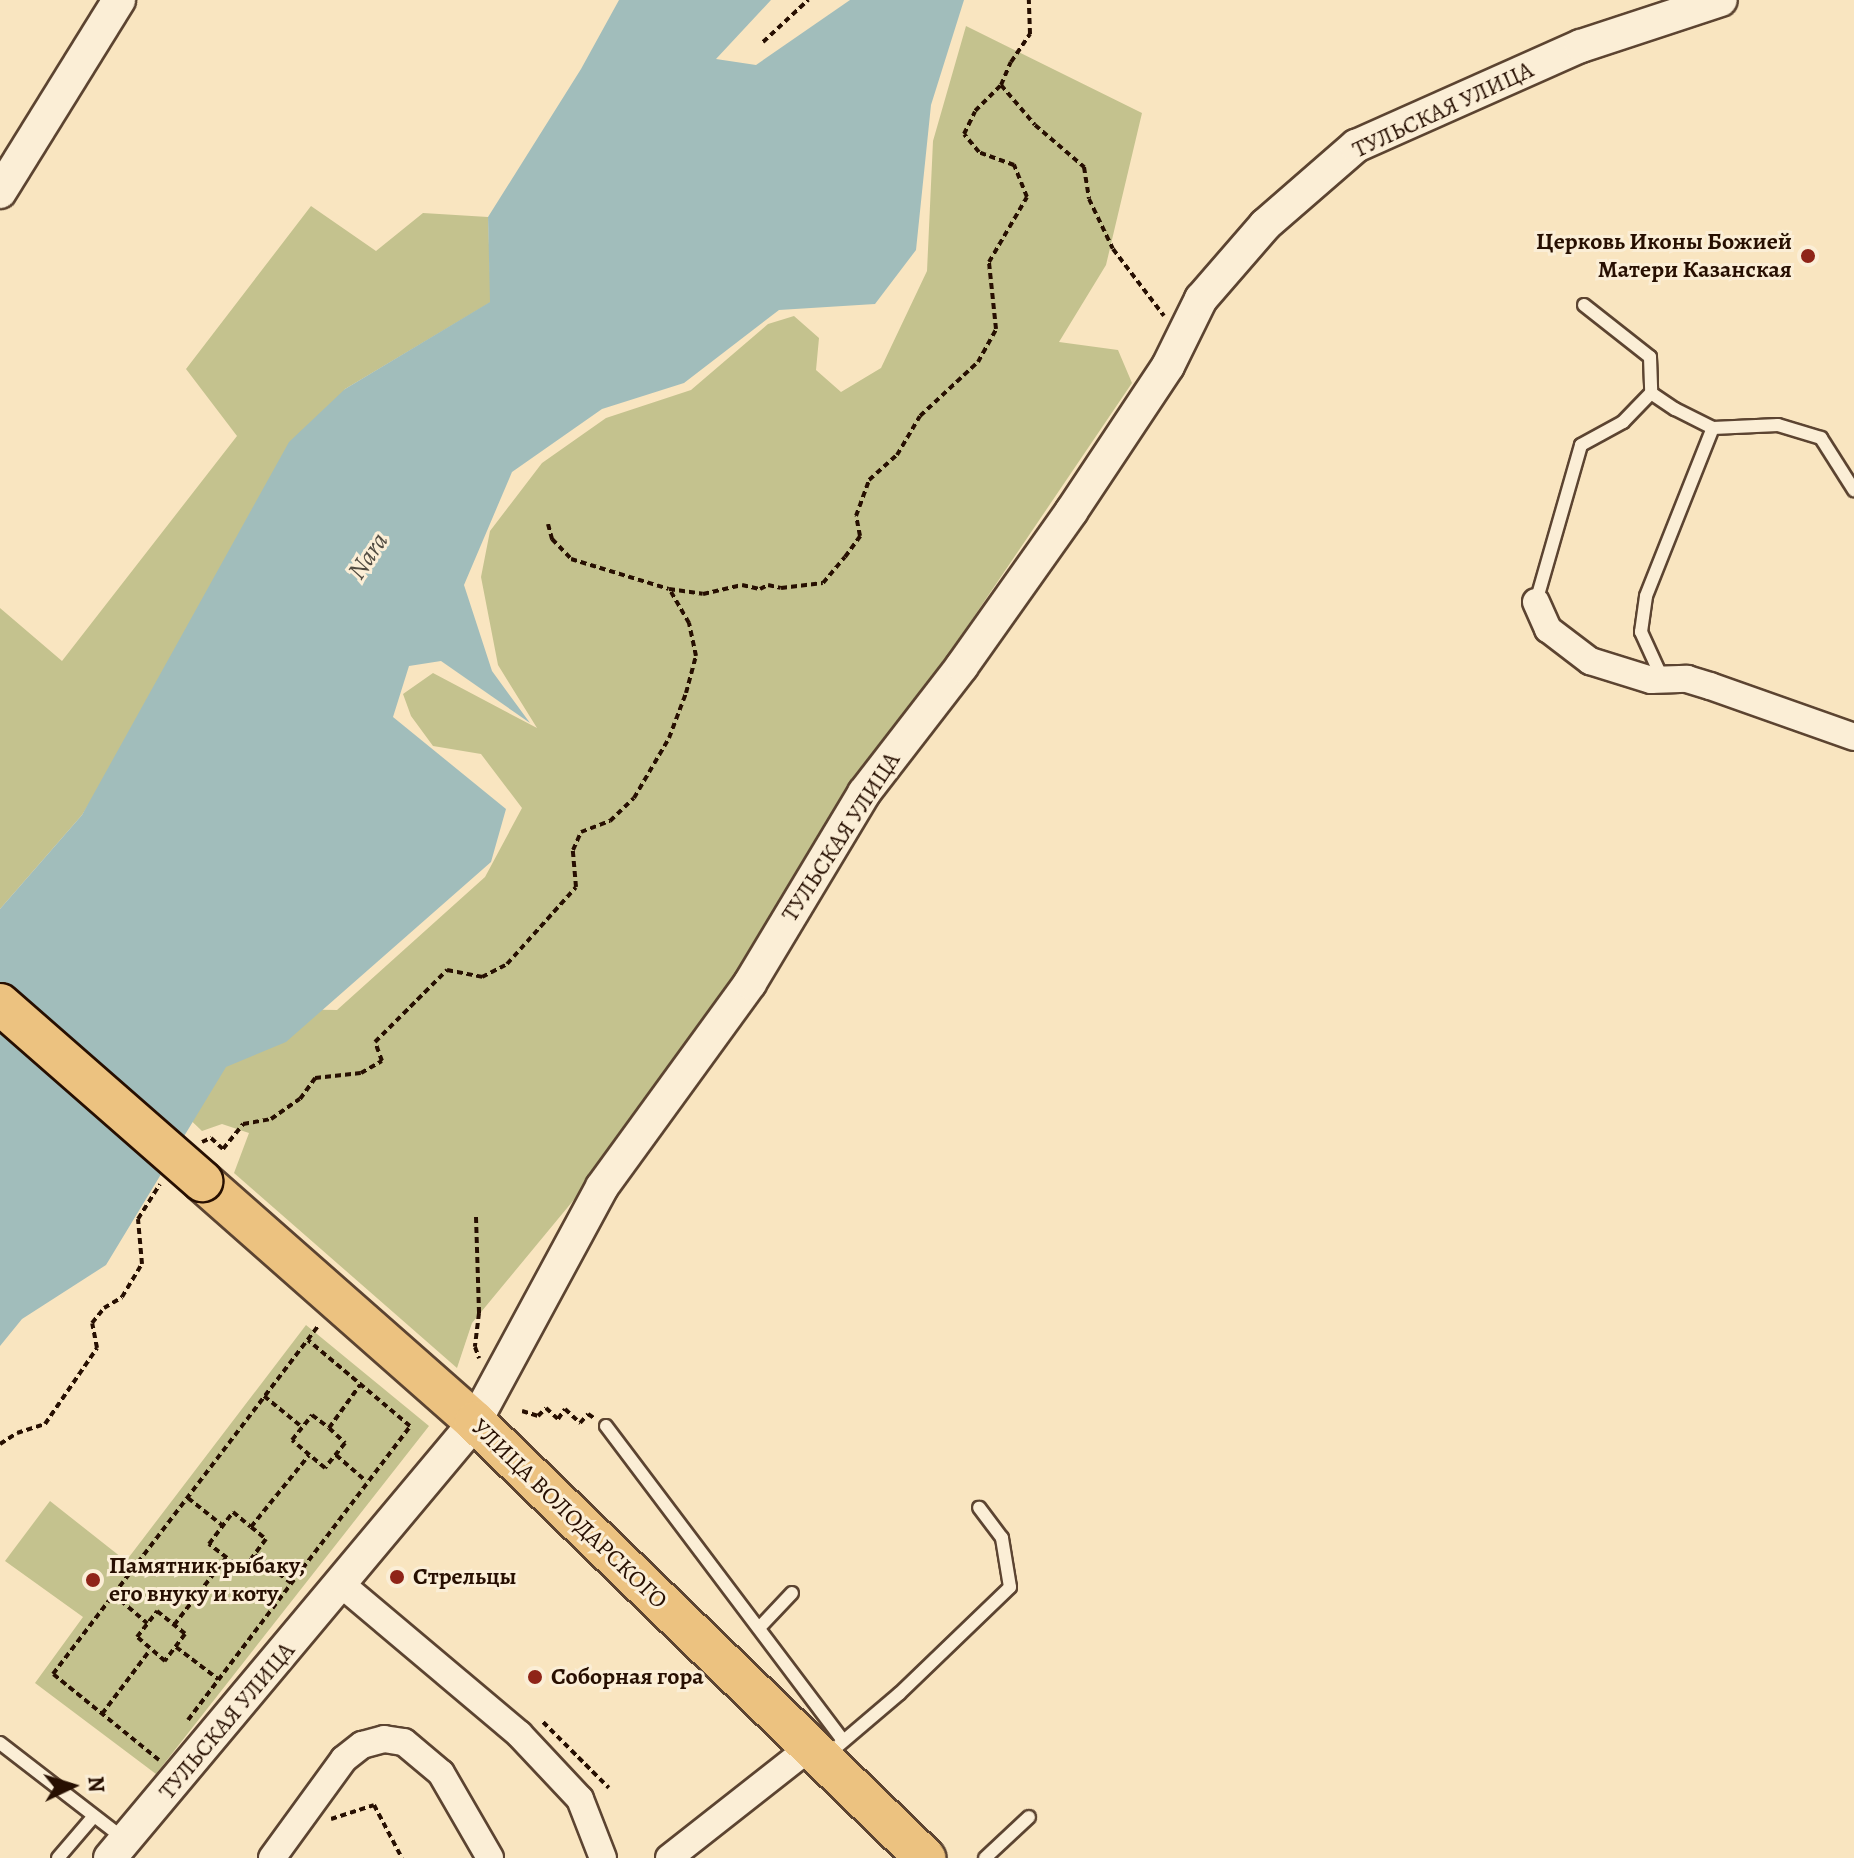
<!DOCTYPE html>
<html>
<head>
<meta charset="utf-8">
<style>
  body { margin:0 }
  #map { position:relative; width:1854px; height:1858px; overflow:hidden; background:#f9e5c0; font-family:Alegreya,serif }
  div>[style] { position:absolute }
  .green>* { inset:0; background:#c4c28e }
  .water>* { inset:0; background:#a1bdbb }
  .path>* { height:4px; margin-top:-2px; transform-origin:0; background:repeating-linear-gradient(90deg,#270f01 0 6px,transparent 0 10px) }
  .roads { filter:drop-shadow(2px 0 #5c4431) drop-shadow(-2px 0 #5c4431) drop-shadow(0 2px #5c4431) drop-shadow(0 -2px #5c4431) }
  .service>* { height:12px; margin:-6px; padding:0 6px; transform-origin:6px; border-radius:6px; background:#fbeed6 }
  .minor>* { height:26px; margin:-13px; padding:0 13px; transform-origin:13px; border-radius:13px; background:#fbeed6 }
  .tertiary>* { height:32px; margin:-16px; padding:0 16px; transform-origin:16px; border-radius:16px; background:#fbeed6 }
  .primary>* { height:40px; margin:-20px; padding:0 20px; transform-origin:20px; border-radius:20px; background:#ecc280 }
  .bridges { filter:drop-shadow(2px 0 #270f01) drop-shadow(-2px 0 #270f01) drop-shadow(0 2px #270f01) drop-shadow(0 -2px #270f01) }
  .primary-bridge>* { height:40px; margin:-20px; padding:0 20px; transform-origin:20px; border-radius:20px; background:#ecc280 }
  .dots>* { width:22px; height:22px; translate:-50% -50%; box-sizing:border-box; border:4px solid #fbeed6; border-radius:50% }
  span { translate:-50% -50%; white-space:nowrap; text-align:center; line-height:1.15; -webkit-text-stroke:6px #fbeed6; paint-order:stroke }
  .street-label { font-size:24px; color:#270f01 }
  .poi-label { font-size:24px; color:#270f01; font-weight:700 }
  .right { translate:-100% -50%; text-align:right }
  .left { translate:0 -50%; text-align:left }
  .water-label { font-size:26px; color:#524c42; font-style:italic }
  .north { position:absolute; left:32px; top:1746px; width:80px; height:80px; -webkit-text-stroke:6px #fbeed6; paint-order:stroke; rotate:86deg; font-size:22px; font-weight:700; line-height:32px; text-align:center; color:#270f01 }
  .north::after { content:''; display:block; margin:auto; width:28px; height:36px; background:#270f01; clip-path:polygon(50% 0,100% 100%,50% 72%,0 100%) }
</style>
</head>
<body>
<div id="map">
  <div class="green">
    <div style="clip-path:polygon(966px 26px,1142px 113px,1106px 265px,1059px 342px,1118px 350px,1132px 383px,793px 884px,726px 1004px,620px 1144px,472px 1323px,457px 1368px,234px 1173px,249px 1133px,222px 1124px,202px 1131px,156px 1087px,270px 1009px,337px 1010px,485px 877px,522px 808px,481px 754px,433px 746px,411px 716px,403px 694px,433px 673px,537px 728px,498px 665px,481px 577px,490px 531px,542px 463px,606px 418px,691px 390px,768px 324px,794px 316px,819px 338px,816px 370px,841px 392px,881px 368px,927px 271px,933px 141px)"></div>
    <div style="clip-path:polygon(311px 206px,376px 251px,423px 213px,488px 217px,491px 302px,345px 389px,82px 815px,0 909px,0 608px,62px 661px,237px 436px,186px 369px)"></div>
    <div style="clip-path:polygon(306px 1325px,429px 1426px,156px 1774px,35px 1683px,83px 1617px,5px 1561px,50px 1501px,126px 1561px)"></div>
  </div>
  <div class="water">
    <div style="clip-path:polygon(619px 0,771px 0,716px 59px,756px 65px,850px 0,964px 0,931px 105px,916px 250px,875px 304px,779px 310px,684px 383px,602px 409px,512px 472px,464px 585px,492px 671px,530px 723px,441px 661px,409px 666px,393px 717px,506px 809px,491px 862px,286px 1042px,226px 1067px,106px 1265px,22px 1319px,0 1346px,0 909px,82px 815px,289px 442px,345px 389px,490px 302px,488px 217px,581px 69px)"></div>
  </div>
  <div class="path">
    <div style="left:763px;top:42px;width:62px;rotate:-43deg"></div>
    <div style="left:1001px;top:85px;width:52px;rotate:49.6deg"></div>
    <div style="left:1035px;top:125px;width:65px;rotate:40.6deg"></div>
    <div style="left:1084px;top:167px;width:32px;rotate:81deg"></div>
    <div style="left:1089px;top:199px;width:55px;rotate:64.4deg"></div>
    <div style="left:1113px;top:249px;width:84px;rotate:52.7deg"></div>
    <div style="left:548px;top:524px;width:16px;rotate:75deg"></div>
    <div style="left:552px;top:539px;width:28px;rotate:46deg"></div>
    <div style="left:571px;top:559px;width:102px;rotate:17deg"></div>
    <div style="left:202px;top:1142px;width:10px;rotate:-24deg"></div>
    <div style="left:211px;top:1138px;width:16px;rotate:43deg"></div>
    <div style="left:223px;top:1149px;width:32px;rotate:-51deg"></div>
    <div style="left:243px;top:1124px;width:28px;rotate:-10deg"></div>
    <div style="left:271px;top:1119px;width:35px;rotate:-35deg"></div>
    <div style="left:300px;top:1099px;width:26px;rotate:-54deg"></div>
    <div style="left:315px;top:1078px;width:46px;rotate:-6.2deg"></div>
    <div style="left:361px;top:1073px;width:24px;rotate:-30deg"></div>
    <div style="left:382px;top:1061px;width:20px;rotate:-110deg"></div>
    <div style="left:375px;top:1042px;width:102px;rotate:-45deg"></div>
    <div style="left:447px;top:970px;width:36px;rotate:11deg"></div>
    <div style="left:482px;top:977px;width:28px;rotate:-27deg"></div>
    <div style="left:507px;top:964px;width:103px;rotate:-48.1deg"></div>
    <div style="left:576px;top:887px;width:37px;rotate:-95deg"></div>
    <div style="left:573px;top:850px;width:20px;rotate:-66deg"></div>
    <div style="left:581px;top:832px;width:31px;rotate:-21deg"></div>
    <div style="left:610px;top:821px;width:33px;rotate:-44deg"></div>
    <div style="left:634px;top:798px;width:69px;rotate:-59.7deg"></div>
    <div style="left:669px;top:738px;width:48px;rotate:-69.3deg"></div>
    <div style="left:686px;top:693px;width:38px;rotate:-75deg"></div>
    <div style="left:696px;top:656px;width:34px;rotate:-102deg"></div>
    <div style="left:689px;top:623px;width:39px;rotate:-120deg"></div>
    <div style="left:669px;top:589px;width:34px;rotate:8deg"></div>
    <div style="left:703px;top:594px;width:40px;rotate:-13deg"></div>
    <div style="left:742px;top:585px;width:18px;rotate:13deg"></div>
    <div style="left:760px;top:589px;width:9px;rotate:-27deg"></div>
    <div style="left:768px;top:585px;width:13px;rotate:13deg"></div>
    <div style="left:781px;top:588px;width:42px;rotate:-6.8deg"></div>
    <div style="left:823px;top:583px;width:34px;rotate:-50deg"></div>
    <div style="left:845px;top:557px;width:26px;rotate:-54deg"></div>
    <div style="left:860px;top:536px;width:20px;rotate:-101deg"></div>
    <div style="left:856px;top:516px;width:38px;rotate:-70deg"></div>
    <div style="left:869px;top:480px;width:38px;rotate:-42deg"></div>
    <div style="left:897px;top:455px;width:45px;rotate:-59.5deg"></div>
    <div style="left:920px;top:416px;width:79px;rotate:-43deg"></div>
    <div style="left:978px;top:362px;width:38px;rotate:-61deg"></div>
    <div style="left:996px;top:329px;width:67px;rotate:-96deg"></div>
    <div style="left:989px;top:262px;width:75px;rotate:-59.7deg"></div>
    <div style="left:1027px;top:197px;width:35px;rotate:-112deg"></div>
    <div style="left:1014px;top:165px;width:37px;rotate:-160deg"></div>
    <div style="left:979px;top:152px;width:23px;rotate:-130deg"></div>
    <div style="left:964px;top:134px;width:25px;rotate:-64deg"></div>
    <div style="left:975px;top:111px;width:37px;rotate:-45deg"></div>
    <div style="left:1001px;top:85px;width:25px;rotate:-67deg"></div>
    <div style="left:1011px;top:62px;width:34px;rotate:-56deg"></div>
    <div style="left:1030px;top:34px;width:34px;rotate:-92deg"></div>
    <div style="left:476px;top:1217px;width:96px;rotate:88.2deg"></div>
    <div style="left:479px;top:1313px;width:34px;rotate:97deg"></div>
    <div style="left:475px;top:1347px;width:12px;rotate:70deg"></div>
    <div style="left:264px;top:1396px;width:49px;rotate:39.2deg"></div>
    <div style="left:522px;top:1411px;width:17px;rotate:17deg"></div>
    <div style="left:538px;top:1416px;width:11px;rotate:-45deg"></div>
    <div style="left:546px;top:1408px;width:16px;rotate:43deg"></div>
    <div style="left:558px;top:1419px;width:12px;rotate:-55deg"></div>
    <div style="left:565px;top:1409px;width:21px;rotate:43deg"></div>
    <div style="left:580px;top:1423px;width:12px;rotate:-48deg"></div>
    <div style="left:588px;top:1414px;width:7px;rotate:34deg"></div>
    <div style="left:329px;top:1428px;width:22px;rotate:43deg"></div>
    <div style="left:345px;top:1443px;width:32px;rotate:129deg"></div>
    <div style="left:325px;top:1468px;width:43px;rotate:-139.7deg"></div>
    <div style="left:292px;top:1440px;width:32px;rotate:-51deg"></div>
    <div style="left:312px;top:1415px;width:21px;rotate:37deg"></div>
    <div style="left:329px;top:1428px;width:53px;rotate:-54.2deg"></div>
    <div style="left:0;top:1444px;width:20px;rotate:-33deg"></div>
    <div style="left:17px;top:1433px;width:29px;rotate:-18deg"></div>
    <div style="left:45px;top:1424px;width:92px;rotate:-55.6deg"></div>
    <div style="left:97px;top:1348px;width:25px;rotate:-101deg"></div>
    <div style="left:92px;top:1323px;width:19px;rotate:-51deg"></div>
    <div style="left:104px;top:1308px;width:21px;rotate:-31deg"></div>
    <div style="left:122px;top:1297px;width:39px;rotate:-59deg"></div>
    <div style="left:142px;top:1264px;width:45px;rotate:-95.1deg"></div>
    <div style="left:138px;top:1219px;width:41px;rotate:-57.8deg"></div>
    <div style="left:336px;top:1455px;width:40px;rotate:41deg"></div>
    <div style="left:188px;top:1498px;width:43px;rotate:38.5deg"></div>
    <div style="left:251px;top:1527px;width:19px;rotate:39deg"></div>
    <div style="left:266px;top:1539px;width:39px;rotate:127deg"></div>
    <div style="left:243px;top:1570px;width:43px;rotate:-142.6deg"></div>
    <div style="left:209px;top:1544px;width:40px;rotate:-53deg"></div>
    <div style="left:233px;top:1512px;width:23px;rotate:40deg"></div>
    <div style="left:251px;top:1527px;width:92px;rotate:-51.1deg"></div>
    <div style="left:255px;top:1555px;width:46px;rotate:37.9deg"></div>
    <div style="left:113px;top:1594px;width:45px;rotate:40.5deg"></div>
    <div style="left:157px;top:1611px;width:36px;rotate:39deg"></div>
    <div style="left:185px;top:1634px;width:34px;rotate:127deg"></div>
    <div style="left:165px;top:1661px;width:37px;rotate:-139deg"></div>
    <div style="left:137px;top:1637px;width:33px;rotate:-52deg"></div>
    <div style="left:174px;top:1625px;width:85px;rotate:-52.2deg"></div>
    <div style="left:176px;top:1647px;width:53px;rotate:37.3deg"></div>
    <div style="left:102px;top:1714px;width:80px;rotate:-53.1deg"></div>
    <div style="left:188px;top:1720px;width:368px;rotate:-52.9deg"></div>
    <div style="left:410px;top:1426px;width:133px;rotate:-139.9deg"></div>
    <div style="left:543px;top:1722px;width:93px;rotate:45deg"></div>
    <div style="left:159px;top:1760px;width:136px;rotate:-140.9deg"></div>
    <div style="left:53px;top:1674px;width:437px;rotate:-52.7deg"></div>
    <div style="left:331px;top:1819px;width:45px;rotate:-18deg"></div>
    <div style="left:374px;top:1805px;width:60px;rotate:62.2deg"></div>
  </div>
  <div class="roads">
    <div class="service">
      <div style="left:1584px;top:305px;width:84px;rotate:38.2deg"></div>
      <div style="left:1650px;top:357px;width:36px;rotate:88deg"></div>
      <div style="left:1651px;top:393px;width:29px;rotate:34deg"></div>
      <div style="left:1675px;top:409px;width:42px;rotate:26.6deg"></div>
      <div style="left:1713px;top:428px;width:65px;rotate:-2.6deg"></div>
      <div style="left:1778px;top:425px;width:45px;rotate:16.8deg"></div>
      <div style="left:1821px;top:438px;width:62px;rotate:57.6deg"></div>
      <div style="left:1536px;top:602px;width:163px;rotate:-74deg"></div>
      <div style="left:1581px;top:445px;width:48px;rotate:-28.7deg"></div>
      <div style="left:1623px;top:422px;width:40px;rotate:-46deg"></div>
      <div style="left:1663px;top:680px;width:53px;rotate:-114.6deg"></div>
      <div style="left:1641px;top:632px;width:36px;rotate:-82deg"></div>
      <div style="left:1646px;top:596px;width:181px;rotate:-68.3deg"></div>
      <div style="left:606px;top:1426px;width:394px;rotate:53deg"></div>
      <div style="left:759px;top:1628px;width:48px;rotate:-46.7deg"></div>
      <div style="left:0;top:1743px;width:155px;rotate:37.7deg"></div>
      <div style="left:839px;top:1745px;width:79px;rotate:-40.4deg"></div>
      <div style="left:899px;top:1694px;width:154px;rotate:-43.9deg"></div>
      <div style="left:1010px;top:1587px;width:50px;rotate:-99.3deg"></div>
      <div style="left:1002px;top:1538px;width:38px;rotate:-127deg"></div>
      <div style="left:58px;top:1858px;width:55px;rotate:-49.4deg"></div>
      <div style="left:985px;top:1858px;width:60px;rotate:-43deg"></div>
    </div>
    <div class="minor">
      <div style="left:1536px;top:602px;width:30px;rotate:66deg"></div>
      <div style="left:1548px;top:629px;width:53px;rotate:37.3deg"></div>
      <div style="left:1590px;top:661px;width:64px;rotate:17.3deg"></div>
      <div style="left:1651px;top:680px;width:36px;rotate:-2deg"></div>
      <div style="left:1687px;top:679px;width:24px;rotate:17deg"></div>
      <div style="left:1710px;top:686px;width:153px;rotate:19.5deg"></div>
      <div style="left:341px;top:1584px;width:233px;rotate:40.1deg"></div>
      <div style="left:519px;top:1734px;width:89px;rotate:46.8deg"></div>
      <div style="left:580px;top:1799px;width:63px;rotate:68.7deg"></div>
      <div style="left:272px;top:1858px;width:122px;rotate:-54deg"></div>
      <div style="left:344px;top:1759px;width:23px;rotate:-38deg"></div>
      <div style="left:362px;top:1745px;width:23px;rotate:-15deg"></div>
      <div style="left:384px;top:1739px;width:20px;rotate:9deg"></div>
      <div style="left:404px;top:1742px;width:48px;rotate:40deg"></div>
      <div style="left:441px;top:1773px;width:98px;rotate:60deg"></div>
      <div style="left:669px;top:1858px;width:178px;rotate:-38.2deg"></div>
    </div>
    <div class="tertiary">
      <div style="left:0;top:192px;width:226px;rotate:-58.2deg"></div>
      <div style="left:110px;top:1858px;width:569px;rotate:-50.07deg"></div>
      <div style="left:475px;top:1422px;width:267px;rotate:-61.6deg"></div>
      <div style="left:602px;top:1187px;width:252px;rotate:-54deg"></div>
      <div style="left:750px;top:983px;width:222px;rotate:-59deg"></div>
      <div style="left:864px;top:793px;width:160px;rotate:-52.3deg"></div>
      <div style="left:962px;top:666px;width:189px;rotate:-54.7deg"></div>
      <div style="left:1071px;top:512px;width:175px;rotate:-56.4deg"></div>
      <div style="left:1168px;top:366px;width:75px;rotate:-63.8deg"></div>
      <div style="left:1201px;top:299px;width:98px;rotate:-49.1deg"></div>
      <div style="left:1265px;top:225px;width:121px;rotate:-41deg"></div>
      <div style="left:1356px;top:146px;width:246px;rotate:-24deg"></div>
      <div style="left:1581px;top:46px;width:147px;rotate:-18.2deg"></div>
    </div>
    <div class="primary">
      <div style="left:202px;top:1181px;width:364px;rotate:41.4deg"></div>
      <div style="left:475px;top:1422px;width:627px;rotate:44.09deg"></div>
    </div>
  </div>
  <div class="bridges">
    <div class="primary-bridge">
      <div style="left:0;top:1004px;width:269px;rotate:41.2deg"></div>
    </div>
  </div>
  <div class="dots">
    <div style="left:1808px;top:256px;background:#8f2418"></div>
    <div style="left:397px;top:1577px;background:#8f2418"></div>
    <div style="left:93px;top:1580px;background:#8f2418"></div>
    <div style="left:535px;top:1677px;background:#8f2418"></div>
  </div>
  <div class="street-label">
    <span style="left:1443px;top:110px;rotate:-25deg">ТУЛЬСКАЯ УЛИЦА</span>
    <span style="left:841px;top:837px;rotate:-57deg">ТУЛЬСКАЯ УЛИЦА</span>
    <span style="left:569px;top:1514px;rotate:44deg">УЛИЦА ВОЛОДАРСКОГО</span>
    <span style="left:227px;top:1721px;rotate:-50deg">ТУЛЬСКАЯ УЛИЦА</span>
  </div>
  <div class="poi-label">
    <span class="right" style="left:1792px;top:256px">Церковь Иконы Божией<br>Матери Казанская</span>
    <span class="left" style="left:109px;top:1580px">Памятник рыбаку,<br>его внуку и коту</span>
    <span class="left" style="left:413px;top:1577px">Стрельцы</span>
    <span class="left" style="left:551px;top:1677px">Соборная гора</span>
  </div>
  <div class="water-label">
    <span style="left:368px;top:556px;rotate:-56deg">Nara</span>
  </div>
  <div class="north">N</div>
</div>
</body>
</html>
